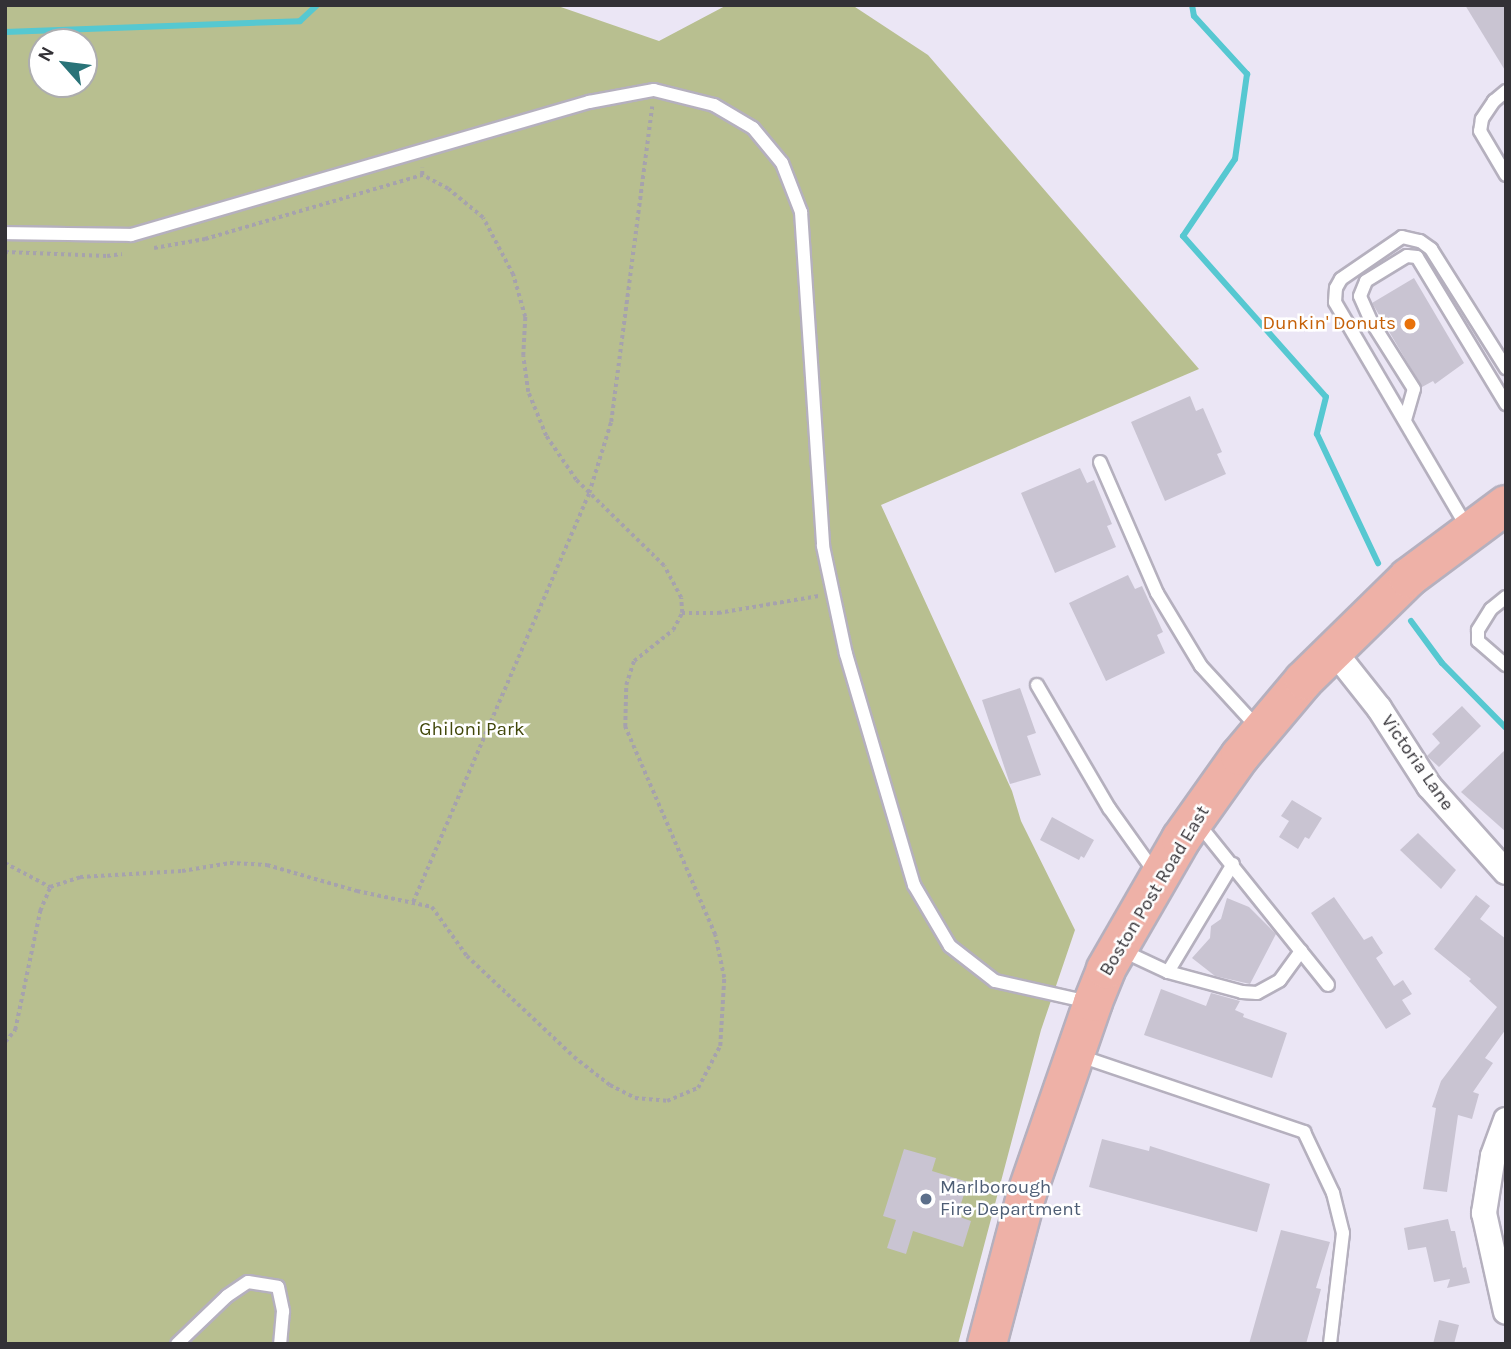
<!DOCTYPE html>
<html>
<head>
<meta charset="utf-8">
<style>
  body { margin:0 }
  #map { position:relative; width:1511px; height:1349px; overflow:hidden; background:#ebe6f5; font-family:Karla,sans-serif }
  div>[style] { position:absolute }
  .green>* { inset:0; background:#b8bf90 }
  .stream>* { height:6px; margin:-3px; padding:0 3px; transform-origin:3px; border-radius:3px; background:#56c8d1 }
  .building>* { inset:0; background:#c9c4d2 }
  .path>* { height:3.5px; margin-top:-1.75px; transform-origin:0; background:repeating-linear-gradient(90deg,#a6a2ad 0 3.5px,transparent 0 7px) }
  .roads { filter:drop-shadow(2px 0 #b5b0be) drop-shadow(-2px 0 #b5b0be) drop-shadow(0 2px #b5b0be) drop-shadow(0 -2px #b5b0be) }
  .lane>* { height:12px; margin:-6px; padding:0 6px; transform-origin:6px; border-radius:6px; background:#fff }
  .street>* { height:24px; margin:-12px; padding:0 12px; transform-origin:12px; border-radius:12px; background:#fff }
  .primary>* { height:38px; margin:-19px; padding:0 19px; transform-origin:19px; border-radius:19px; background:#eeb1a7 }
  .dots>* { width:19px; height:19px; translate:-50% -50%; box-sizing:border-box; border:4px solid #fff; border-radius:50% }
  span { translate:-50% -50%; white-space:nowrap; text-align:center; line-height:1.15; -webkit-text-stroke:5px #fff; paint-order:stroke }
  .food-label { font-size:19px; color:#c56008 }
  .right { translate:-100% -50%; text-align:right }
  .park-label { font-size:19px; color:#42480b }
  .street-label { font-size:19px; color:#333136 }
  .service-label { font-size:19px; color:#4e5e75 }
  .left { translate:0 -50%; text-align:left }
  .frame { position:absolute; inset:0; border:7px solid #333136; pointer-events:none }
  .north { position:absolute; left:28px; top:28px; width:70px; height:70px; box-sizing:border-box; background:#fff; border:2px solid #adadaf; border-radius:50%; rotate:298deg; font-size:19px; font-weight:700; line-height:28px; text-align:center; color:#333136 }
  .north::after { content:''; display:block; margin:auto; width:24px; height:32px; background:#297378; clip-path:polygon(50% 0,100% 100%,50% 72%,0 100%) }
</style>
</head>
<body>
<div id="map">
  <div class="green">
    <div style="clip-path:polygon(evenodd,5px 5px,555px 5px,659px 41px,727px 5px,852px 5px,928px 55px,1199px 369px,881px 505px,1012px 791px,1021px 821px,1075px 930px,1041px 1030px,958px 1344px,5px 1344px,5px 5px,42px 42px,84px 42px,84px 84px,42px 84px,42px 42px)"></div>
  </div>
  <div class="stream">
    <div style="left:1192px;top:5px;width:11px;rotate:80deg"></div>
    <div style="left:1194px;top:16px;width:79px;rotate:47.6deg"></div>
    <div style="left:1247px;top:74px;width:86px;rotate:98deg"></div>
    <div style="left:1235px;top:159px;width:93px;rotate:124deg"></div>
    <div style="left:1183px;top:236px;width:215px;rotate:48.4deg"></div>
    <div style="left:1326px;top:397px;width:38px;rotate:104deg"></div>
    <div style="left:1317px;top:434px;width:143px;rotate:64.7deg"></div>
    <div style="left:5px;top:32px;width:295px;rotate:-2.1deg"></div>
    <div style="left:300px;top:21px;width:23px;rotate:-43deg"></div>
    <div style="left:1411px;top:621px;width:52px;rotate:53.6deg"></div>
    <div style="left:1442px;top:663px;width:91px;rotate:45.4deg"></div>
  </div>
  <div class="building">
    <div style="clip-path:polygon(1465px 5px,1506px 5px,1506px 72px)"></div>
    <div style="clip-path:polygon(1414px 278px,1464px 363px,1435px 384px,1433px 381px,1422px 387px,1372px 303px)"></div>
    <div style="clip-path:polygon(1190px 396px,1196px 411px,1203px 408px,1222px 452px,1217px 454px,1226px 474px,1165px 501px,1131px 422px)"></div>
    <div style="clip-path:polygon(1080px 468px,1087px 483px,1094px 480px,1112px 524px,1107px 526px,1116px 547px,1055px 573px,1021px 493px)"></div>
    <div style="clip-path:polygon(1128px 575px,1135px 589px,1142px 586px,1163px 632px,1157px 635px,1165px 653px,1106px 681px,1069px 603px)"></div>
    <div style="clip-path:polygon(1020px 688px,1036px 733px,1027px 736px,1041px 775px,1010px 784px,982px 700px)"></div>
    <div style="clip-path:polygon(1462px 706px,1481px 726px,1439px 767px,1427px 756px,1440px 743px,1432px 734px)"></div>
    <div style="clip-path:polygon(1506px 749px,1506px 832px,1461px 792px)"></div>
    <div style="clip-path:polygon(1292px 800px,1322px 818px,1309px 839px,1305px 837px,1298px 849px,1279px 837px,1289px 821px,1281px 816px)"></div>
    <div style="clip-path:polygon(1052px 817px,1094px 840px,1084px 858px,1081px 856px,1079px 860px,1040px 840px)"></div>
    <div style="clip-path:polygon(1418px 833px,1456px 870px,1441px 889px,1400px 850px)"></div>
    <div style="clip-path:polygon(1476px 895px,1490px 906px,1480px 919px,1506px 939px,1506px 1029px,1485px 1058px,1493px 1063px,1473px 1092px,1479px 1094px,1472px 1119px,1458px 1115px,1447px 1192px,1423px 1189px,1436px 1108px,1432px 1107px,1441px 1081px,1497px 1007px,1469px 981px,1471px 979px,1434px 949px)"></div>
    <div style="clip-path:polygon(1334px 897px,1364px 940px,1372px 936px,1383px 953px,1376px 958px,1394px 986px,1403px 980px,1412px 994px,1402px 1000px,1411px 1014px,1386px 1029px,1311px 913px)"></div>
    <div style="clip-path:polygon(1227px 898px,1249px 907px,1276px 934px,1250px 984px,1215px 976px,1192px 958px,1210px 938px,1211px 926px,1221px 919px)"></div>
    <div style="clip-path:polygon(1161px 989px,1206px 1006px,1211px 993px,1240px 1001px,1235px 1010px,1244px 1014px,1243px 1017px,1287px 1033px,1272px 1078px,1144px 1035px)"></div>
    <div style="clip-path:polygon(1102px 1139px,1149px 1151px,1150px 1146px,1270px 1184px,1257px 1232px,1089px 1187px)"></div>
    <div style="clip-path:polygon(904px 1149px,936px 1158px,932px 1171px,968px 1182px,957px 1216px,971px 1221px,963px 1247px,913px 1231px,906px 1254px,887px 1248px,896px 1220px,883px 1216px)"></div>
    <div style="clip-path:polygon(1448px 1219px,1451px 1231px,1455px 1231px,1463px 1268px,1466px 1267px,1470px 1283px,1447px 1288px,1450px 1279px,1434px 1282px,1426px 1247px,1408px 1250px,1404px 1228px)"></div>
    <div style="clip-path:polygon(1281px 1230px,1330px 1242px,1316px 1288px,1321px 1289px,1306px 1344px,1249px 1344px)"></div>
    <div style="clip-path:polygon(1439px 1320px,1459px 1325px,1454px 1344px,1433px 1344px)"></div>
  </div>
  <div class="path">
    <div style="left:154px;top:248px;width:52px;rotate:-10deg"></div>
    <div style="left:205px;top:239px;width:226px;rotate:-16.4deg"></div>
    <div style="left:5px;top:252px;width:102px;rotate:2.2deg"></div>
    <div style="left:107px;top:256px;width:15px;rotate:-8deg"></div>
    <div style="left:682px;top:613px;width:36px"></div>
    <div style="left:718px;top:613px;width:102px;rotate:-9.6deg"></div>
    <div style="left:5px;top:863px;width:51px;rotate:28.1deg"></div>
    <div style="left:413px;top:902px;width:445px;rotate:-66.7deg"></div>
    <div style="left:589px;top:493px;width:74px;rotate:-72.8deg"></div>
    <div style="left:611px;top:422px;width:318px;rotate:-82.6deg"></div>
    <div style="left:5px;top:1042px;width:16px;rotate:-50deg"></div>
    <div style="left:15px;top:1030px;width:122px;rotate:-78.1deg"></div>
    <div style="left:40px;top:911px;width:26px;rotate:-67deg"></div>
    <div style="left:50px;top:887px;width:32px;rotate:-18deg"></div>
    <div style="left:80px;top:877px;width:102px;rotate:-3.4deg"></div>
    <div style="left:182px;top:871px;width:49px;rotate:-9.5deg"></div>
    <div style="left:230px;top:863px;width:37px;rotate:3deg"></div>
    <div style="left:267px;top:865px;width:94px;rotate:16.1deg"></div>
    <div style="left:357px;top:891px;width:77px;rotate:12deg"></div>
    <div style="left:432px;top:907px;width:60px;rotate:54.5deg"></div>
    <div style="left:467px;top:956px;width:147px;rotate:43.3deg"></div>
    <div style="left:574px;top:1057px;width:46px;rotate:37.9deg"></div>
    <div style="left:610px;top:1085px;width:28px;rotate:27deg"></div>
    <div style="left:635px;top:1098px;width:32px;rotate:5deg"></div>
    <div style="left:667px;top:1101px;width:34px;rotate:-23deg"></div>
    <div style="left:698px;top:1088px;width:47px;rotate:-62.4deg"></div>
    <div style="left:720px;top:1046px;width:68px;rotate:-86.6deg"></div>
    <div style="left:724px;top:978px;width:44px;rotate:-101.8deg"></div>
    <div style="left:715px;top:935px;width:227px;rotate:-113.4deg"></div>
    <div style="left:625px;top:727px;width:42px;rotate:-88.6deg"></div>
    <div style="left:626px;top:685px;width:25px;rotate:-72deg"></div>
    <div style="left:634px;top:661px;width:50px;rotate:-38.5deg"></div>
    <div style="left:673px;top:630px;width:19px;rotate:-62deg"></div>
    <div style="left:682px;top:613px;width:15px;rotate:-94deg"></div>
    <div style="left:681px;top:598px;width:36px;rotate:-118deg"></div>
    <div style="left:664px;top:566px;width:123px;rotate:-135.7deg"></div>
    <div style="left:576px;top:480px;width:53px;rotate:-124.3deg"></div>
    <div style="left:546px;top:436px;width:48px;rotate:-112.2deg"></div>
    <div style="left:528px;top:392px;width:36px;rotate:-98deg"></div>
    <div style="left:523px;top:356px;width:39px;rotate:-87deg"></div>
    <div style="left:525px;top:317px;width:44px;rotate:-105.9deg"></div>
    <div style="left:513px;top:275px;width:64px;rotate:-117.8deg"></div>
    <div style="left:483px;top:218px;width:45px;rotate:-140.4deg"></div>
    <div style="left:448px;top:189px;width:30px;rotate:-152deg"></div>
    <div style="left:422px;top:175px;width:7px;rotate:-90deg"></div>
  </div>
  <div class="roads">
    <div class="lane">
      <div style="left:1506px;top:91px;width:16px;rotate:140deg"></div>
      <div style="left:1494px;top:101px;width:22px;rotate:124deg"></div>
      <div style="left:1482px;top:119px;width:12px;rotate:99deg"></div>
      <div style="left:1480px;top:131px;width:51px;rotate:59.4deg"></div>
      <div style="left:5px;top:233px;width:126px;rotate:0.9deg"></div>
      <div style="left:131px;top:235px;width:477px;rotate:-16.2deg"></div>
      <div style="left:589px;top:102px;width:66px;rotate:-10.5deg"></div>
      <div style="left:654px;top:90px;width:62px;rotate:14deg"></div>
      <div style="left:714px;top:105px;width:45px;rotate:30.5deg"></div>
      <div style="left:753px;top:128px;width:45px;rotate:50.4deg"></div>
      <div style="left:782px;top:163px;width:53px;rotate:68.8deg"></div>
      <div style="left:801px;top:212px;width:335px;rotate:86.2deg"></div>
      <div style="left:823px;top:546px;width:110px;rotate:78deg"></div>
      <div style="left:846px;top:654px;width:241px;rotate:73.6deg"></div>
      <div style="left:914px;top:885px;width:71px;rotate:59.5deg"></div>
      <div style="left:950px;top:946px;width:57px;rotate:37.9deg"></div>
      <div style="left:995px;top:981px;width:96px;rotate:12.6deg"></div>
      <div style="left:1405px;top:420px;width:32px;rotate:-74deg"></div>
      <div style="left:1414px;top:389px;width:80px;rotate:-122.3deg"></div>
      <div style="left:1371px;top:321px;width:27px;rotate:-114deg"></div>
      <div style="left:1360px;top:296px;width:16px;rotate:-68deg"></div>
      <div style="left:1366px;top:281px;width:48px;rotate:-31.4deg"></div>
      <div style="left:1407px;top:256px;width:10px;rotate:6deg"></div>
      <div style="left:1417px;top:257px;width:172px;rotate:58.8deg"></div>
      <div style="left:1100px;top:462px;width:143px;rotate:66.5deg"></div>
      <div style="left:1157px;top:593px;width:85px;rotate:58.9deg"></div>
      <div style="left:1201px;top:666px;width:84px;rotate:47.4deg"></div>
      <div style="left:1468px;top:529px;width:263px;rotate:-120.4deg"></div>
      <div style="left:1335px;top:302px;width:14px;rotate:-86deg"></div>
      <div style="left:1336px;top:288px;width:10px;rotate:-61deg"></div>
      <div style="left:1341px;top:279px;width:74px;rotate:-34.5deg"></div>
      <div style="left:1402px;top:237px;width:18px;rotate:13deg"></div>
      <div style="left:1420px;top:241px;width:14px;rotate:36deg"></div>
      <div style="left:1431px;top:249px;width:141px;rotate:57.8deg"></div>
      <div style="left:1506px;top:597px;width:19px;rotate:141deg"></div>
      <div style="left:1491px;top:609px;width:25px;rotate:122deg"></div>
      <div style="left:1478px;top:630px;width:11px;rotate:90deg"></div>
      <div style="left:1478px;top:641px;width:37px;rotate:41deg"></div>
      <div style="left:1037px;top:685px;width:143px;rotate:59.7deg"></div>
      <div style="left:1109px;top:808px;width:81px;rotate:54.5deg"></div>
      <div style="left:1197px;top:822px;width:209px;rotate:51.2deg"></div>
      <div style="left:1121px;top:950px;width:52px;rotate:25.1deg"></div>
      <div style="left:1168px;top:972px;width:77px;rotate:15.1deg"></div>
      <div style="left:1242px;top:992px;width:15px;rotate:4deg"></div>
      <div style="left:1257px;top:993px;width:26px;rotate:-29deg"></div>
      <div style="left:1280px;top:980px;width:36px;rotate:-54deg"></div>
      <div style="left:1168px;top:972px;width:126px;rotate:-59deg"></div>
      <div style="left:1077px;top:1055px;width:240px;rotate:18.7deg"></div>
      <div style="left:1304px;top:1132px;width:68px;rotate:64.6deg"></div>
      <div style="left:1333px;top:1193px;width:41px;rotate:76deg"></div>
      <div style="left:1343px;top:1233px;width:112px;rotate:96.7deg"></div>
      <div style="left:177px;top:1344px;width:69px;rotate:-43.8deg"></div>
      <div style="left:227px;top:1296px;width:25px;rotate:-34deg"></div>
      <div style="left:248px;top:1282px;width:30px;rotate:9deg"></div>
      <div style="left:278px;top:1287px;width:25px;rotate:78deg"></div>
      <div style="left:283px;top:1311px;width:33px;rotate:95deg"></div>
    </div>
    <div class="street">
      <div style="left:1333px;top:650px;width:74px;rotate:51.6deg"></div>
      <div style="left:1379px;top:708px;width:93px;rotate:57.3deg"></div>
      <div style="left:1429px;top:786px;width:115px;rotate:48.2deg"></div>
      <div style="left:1506px;top:1120px;width:38px;rotate:110deg"></div>
      <div style="left:1493px;top:1156px;width:58px;rotate:99deg"></div>
      <div style="left:1484px;top:1213px;width:101px;rotate:77.5deg"></div>
    </div>
    <div class="primary">
      <div style="left:987px;top:1344px;width:156px;rotate:-75.2deg"></div>
      <div style="left:1027px;top:1193px;width:202px;rotate:-70.9deg"></div>
      <div style="left:1093px;top:1002px;width:35px;rotate:-68deg"></div>
      <div style="left:1106px;top:969px;width:150px;rotate:-60deg"></div>
      <div style="left:1181px;top:839px;width:102px;rotate:-54.6deg"></div>
      <div style="left:1240px;top:756px;width:99px;rotate:-49.9deg"></div>
      <div style="left:1304px;top:680px;width:146px;rotate:-44.4deg"></div>
      <div style="left:1408px;top:578px;width:122px;rotate:-36.7deg"></div>
    </div>
  </div>
  <div class="dots">
    <div style="left:1410px;top:324px;background:#e8710a"></div>
    <div style="left:926px;top:1199px;background:#5c6f8a"></div>
  </div>
  <div class="food-label">
    <span class="right" style="left:1396px;top:324px">Dunkin' Donuts</span>
  </div>
  <div class="park-label">
    <span style="left:472px;top:730px">Ghiloni Park</span>
  </div>
  <div class="street-label">
    <span style="left:1417px;top:763px;rotate:55deg">Victoria Lane</span>
    <span style="left:1155px;top:891px;rotate:-59deg">Boston Post Road East</span>
  </div>
  <div class="service-label">
    <span class="left" style="left:940px;top:1199px">Marlborough<br>Fire Department</span>
  </div>
  <div class="frame"></div>
  <div class="north">N</div>
</div>
</body>
</html>
